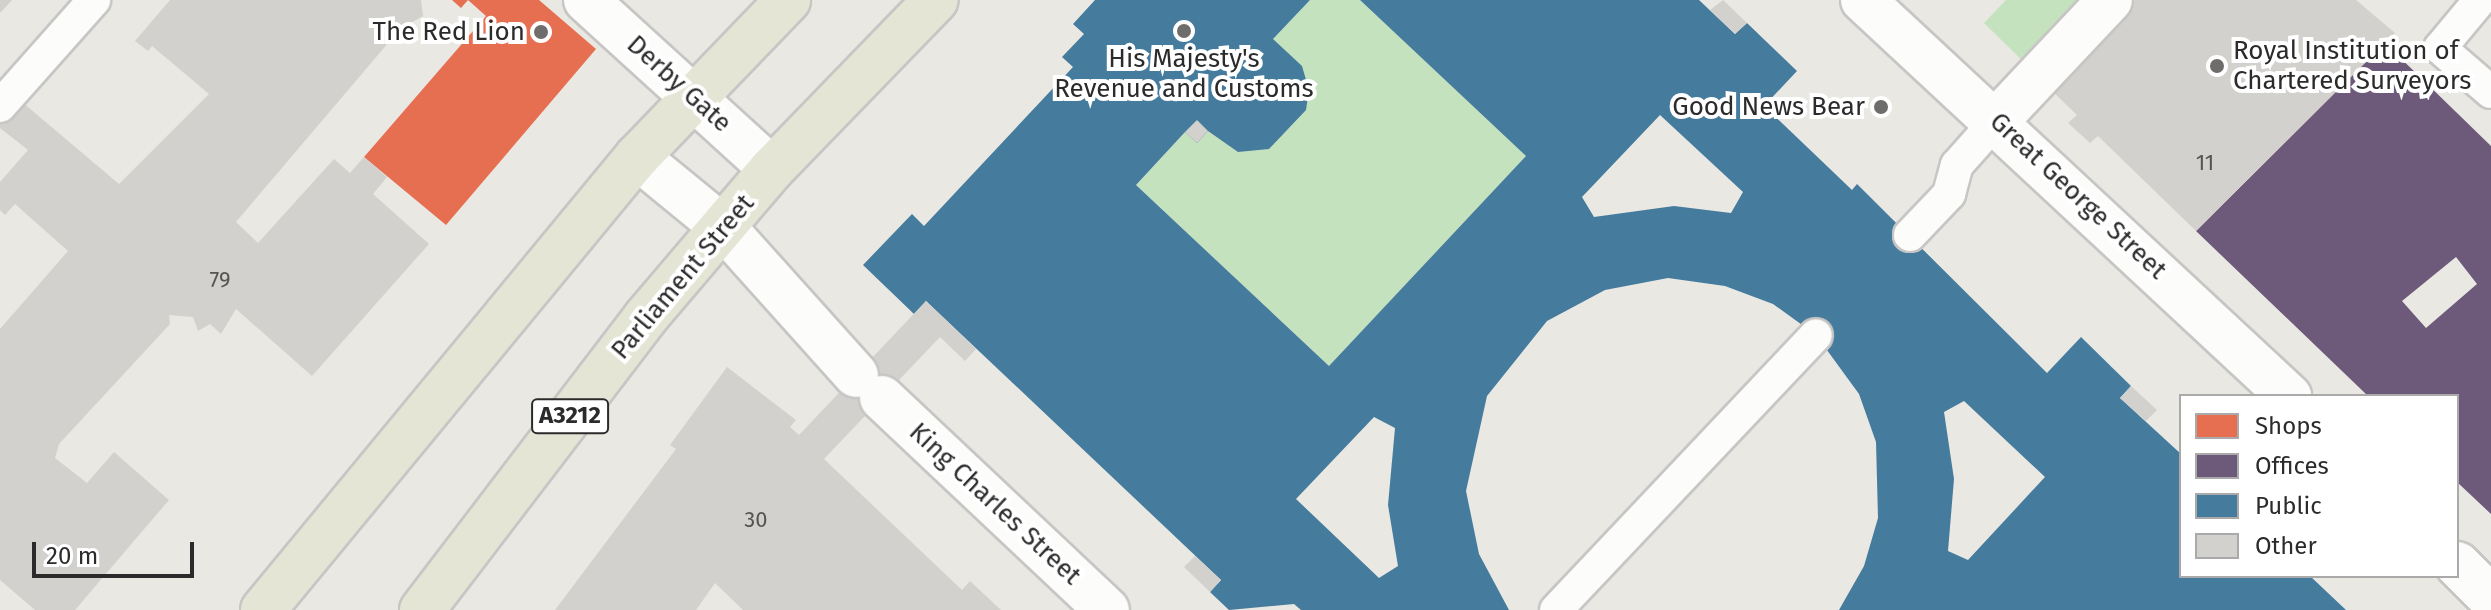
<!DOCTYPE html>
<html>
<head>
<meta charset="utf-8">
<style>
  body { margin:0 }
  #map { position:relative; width:2491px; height:610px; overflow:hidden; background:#e9e8e2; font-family:"Fira Sans",sans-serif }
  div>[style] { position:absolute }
  .green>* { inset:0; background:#c5e2be }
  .shops>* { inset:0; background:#e76f51 }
  .offices>* { inset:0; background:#6d597a }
  .public>* { inset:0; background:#457b9d }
  .building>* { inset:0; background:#d2d1cd }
  .roads { filter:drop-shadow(2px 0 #c7c6c5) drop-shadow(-2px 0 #c7c6c5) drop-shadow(0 2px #c7c6c5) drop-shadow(0 -2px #c7c6c5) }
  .service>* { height:32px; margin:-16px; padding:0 16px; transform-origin:16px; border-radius:16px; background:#fcfcfb }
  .minor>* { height:44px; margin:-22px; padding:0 22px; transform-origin:22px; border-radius:22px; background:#fcfcfb }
  .tertiary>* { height:44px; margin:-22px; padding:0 22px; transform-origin:22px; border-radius:22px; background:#fcfcfb }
  .primary>* { height:44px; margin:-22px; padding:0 22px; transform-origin:22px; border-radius:22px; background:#e5e5d6 }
  .dots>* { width:22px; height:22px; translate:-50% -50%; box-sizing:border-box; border:4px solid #fff; border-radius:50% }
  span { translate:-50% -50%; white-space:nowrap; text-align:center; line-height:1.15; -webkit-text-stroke:8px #fff; paint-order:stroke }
  .number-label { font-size:22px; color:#565554 }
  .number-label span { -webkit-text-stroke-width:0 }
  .shield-label span { padding:2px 6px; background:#fff; border:2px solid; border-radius:6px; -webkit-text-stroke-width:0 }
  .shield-label { font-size:24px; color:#2b2b2b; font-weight:700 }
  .poi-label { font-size:26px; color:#2b2b2b }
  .right { translate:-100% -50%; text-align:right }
  .left { translate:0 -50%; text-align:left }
  .street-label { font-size:26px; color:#2b2b2b }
  .legend { position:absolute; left:2179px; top:394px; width:280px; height:184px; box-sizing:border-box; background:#fff; border:2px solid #aaa; margin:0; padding:10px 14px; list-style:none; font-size:24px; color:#2b2b2b }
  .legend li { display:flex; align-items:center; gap:16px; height:40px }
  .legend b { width:40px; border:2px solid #aaa }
  .scale { position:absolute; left:32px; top:542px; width:162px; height:36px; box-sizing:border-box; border:4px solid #2b2b2b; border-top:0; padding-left:10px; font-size:24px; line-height:28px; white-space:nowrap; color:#2b2b2b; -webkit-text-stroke:6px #fff; paint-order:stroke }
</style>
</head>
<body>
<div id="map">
  <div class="green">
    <div style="clip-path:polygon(1310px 0,1360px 0,1526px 156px,1329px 366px,1136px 185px,1185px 132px,1197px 143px,1208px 131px,1239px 152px,1267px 146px,1309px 90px,1303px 72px,1273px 39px)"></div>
    <div style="clip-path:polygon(2006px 0,2094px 0,2030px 68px,1984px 23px)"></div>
  </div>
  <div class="shops">
    <div style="clip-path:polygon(452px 0,468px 0,461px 8px)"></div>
    <div style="clip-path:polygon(468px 0,539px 0,596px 49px,446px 225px,364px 157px,486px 16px)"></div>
  </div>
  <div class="offices">
    <div style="clip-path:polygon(evenodd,2385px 43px,2491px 146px,2491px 514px,2457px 482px,2457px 396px,2368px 396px,2196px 231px,2385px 43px,2456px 257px,2477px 284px,2426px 328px,2402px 301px,2456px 257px)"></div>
  </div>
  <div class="public">
    <div style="clip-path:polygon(evenodd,1095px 0,1310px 0,1273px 39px,1302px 66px,1309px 90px,1306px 110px,1269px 149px,1238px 152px,1208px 131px,1197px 143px,1185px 132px,1136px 185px,1329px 366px,1526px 156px,1360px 0,1699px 0,1735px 34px,1747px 23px,1797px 71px,1764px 106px,1852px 190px,1857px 184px,2047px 373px,2081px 337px,2131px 386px,2120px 398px,2181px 454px,2181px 576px,2310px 576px,2346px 610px,1839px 610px,1864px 566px,1878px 518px,1876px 442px,1859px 394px,1816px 335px,1773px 304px,1725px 286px,1668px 278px,1605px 290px,1547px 321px,1487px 396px,1466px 491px,1479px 554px,1509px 610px,1301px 610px,1294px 604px,1229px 610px,1210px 592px,1221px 580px,926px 301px,914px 314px,863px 265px,912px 214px,924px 226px,1073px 67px,1062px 57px,1084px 34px,1073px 24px,1095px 0,1660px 115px,1743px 192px,1731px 213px,1674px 206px,1594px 217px,1582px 197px,1660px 115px,1095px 0,1964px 401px,2045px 477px,1968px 560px,1948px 551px,1954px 479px,1944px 412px,1964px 401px,1095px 0,1374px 417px,1395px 428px,1388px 505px,1398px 566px,1379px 578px,1296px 499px,1374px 417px)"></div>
  </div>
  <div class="building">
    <div style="clip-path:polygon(0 0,12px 0,0 13px)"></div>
    <div style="clip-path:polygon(170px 0,421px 0,423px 16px,400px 29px,236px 222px,258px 243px,334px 159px,350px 173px,364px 157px,387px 177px,373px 194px,429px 244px,312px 376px,236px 309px,221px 334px,210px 324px,198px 331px,193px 317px,169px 315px,170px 324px,59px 444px,55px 458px,87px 483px,114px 452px,169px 500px,75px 610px,35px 610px,0 580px,0 329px,68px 251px,15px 204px,5px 215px,0 210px,0 182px,28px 150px,0 128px,0 111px,22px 102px,119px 184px,209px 94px,152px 46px,148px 51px,135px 41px)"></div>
    <div style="clip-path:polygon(1723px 0,1747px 23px,1735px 34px,1710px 10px)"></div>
    <div style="clip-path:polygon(2135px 0,2356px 0,2395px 33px,2196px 231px,2098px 136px,2090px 143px,2068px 123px,2077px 115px,2050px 89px)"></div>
    <div style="clip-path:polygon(1197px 120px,1208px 131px,1197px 143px,1185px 132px)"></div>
    <div style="clip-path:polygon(926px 301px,976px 349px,965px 361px,940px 337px,824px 459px,962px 590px,970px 581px,1001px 610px,743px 610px,715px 583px,696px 610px,555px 610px,676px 449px,670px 445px,727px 367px,796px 420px,790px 427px,799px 435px)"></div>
    <div style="clip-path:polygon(2131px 386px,2157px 410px,2146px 421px,2120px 398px)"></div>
    <div style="clip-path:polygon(1195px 556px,1221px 580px,1210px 592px,1184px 567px)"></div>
  </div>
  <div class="roads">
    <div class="service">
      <div style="left:2480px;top:0;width:62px;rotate:129.8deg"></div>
      <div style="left:2440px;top:48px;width:67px;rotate:40.8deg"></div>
      <div style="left:0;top:106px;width:142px;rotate:-48.4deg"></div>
      <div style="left:1910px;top:235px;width:57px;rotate:-46.4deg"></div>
      <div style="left:1949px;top:194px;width:30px;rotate:-75deg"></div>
      <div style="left:1957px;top:165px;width:59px;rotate:-48.4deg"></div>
      <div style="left:1556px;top:610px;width:378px;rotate:-46.6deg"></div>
    </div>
    <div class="minor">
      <div style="left:586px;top:0;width:251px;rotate:42.3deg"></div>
      <div style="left:1996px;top:121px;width:166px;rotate:-46.7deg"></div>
      <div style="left:637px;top:157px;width:114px;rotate:39.3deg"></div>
      <div style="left:725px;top:229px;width:196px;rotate:48.1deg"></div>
      <div style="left:882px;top:398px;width:309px;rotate:43.3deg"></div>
    </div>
    <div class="tertiary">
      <div style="left:1863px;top:0;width:582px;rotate:42.91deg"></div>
      <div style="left:2457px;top:564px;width:48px;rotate:45deg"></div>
    </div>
    <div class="primary">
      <div style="left:263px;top:610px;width:587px;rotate:-50.46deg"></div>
      <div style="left:637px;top:157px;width:218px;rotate:-46.1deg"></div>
      <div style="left:422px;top:610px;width:367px;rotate:-52.6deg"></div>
      <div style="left:645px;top:318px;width:196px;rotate:-49.6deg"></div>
      <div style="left:772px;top:169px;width:235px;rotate:-45.9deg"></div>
    </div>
  </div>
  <div class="dots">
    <div style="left:1184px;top:31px;background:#6e6d6b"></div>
    <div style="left:541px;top:32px;background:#6e6d6b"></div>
    <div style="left:2217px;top:66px;background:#6e6d6b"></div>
    <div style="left:1881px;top:107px;background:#6e6d6b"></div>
  </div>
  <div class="number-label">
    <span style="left:2205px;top:163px">11</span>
    <span style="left:220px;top:280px">79</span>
    <span style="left:756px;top:520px">30</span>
  </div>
  <div class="shield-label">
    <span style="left:570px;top:416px">A3212</span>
  </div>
  <div class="poi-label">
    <span class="right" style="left:525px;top:32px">The Red Lion</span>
    <span class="left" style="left:2233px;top:66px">Royal Institution of<br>Chartered Surveyors</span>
    <span style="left:1184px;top:74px">His Majesty's<br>Revenue and Customs</span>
    <span class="right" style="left:1865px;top:107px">Good News Bear</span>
  </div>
  <div class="street-label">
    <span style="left:679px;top:84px;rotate:42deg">Derby Gate</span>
    <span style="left:2078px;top:196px;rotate:43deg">Great George Street</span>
    <span style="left:683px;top:277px;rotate:-50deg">Parliament Street</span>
    <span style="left:995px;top:504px;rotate:43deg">King Charles Street</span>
  </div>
  <ul class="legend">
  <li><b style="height:22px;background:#e76f51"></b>Shops</li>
  <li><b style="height:22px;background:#6d597a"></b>Offices</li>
  <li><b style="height:22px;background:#457b9d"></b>Public</li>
  <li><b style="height:22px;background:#d2d1cd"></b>Other</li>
  </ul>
  <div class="scale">20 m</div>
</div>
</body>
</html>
